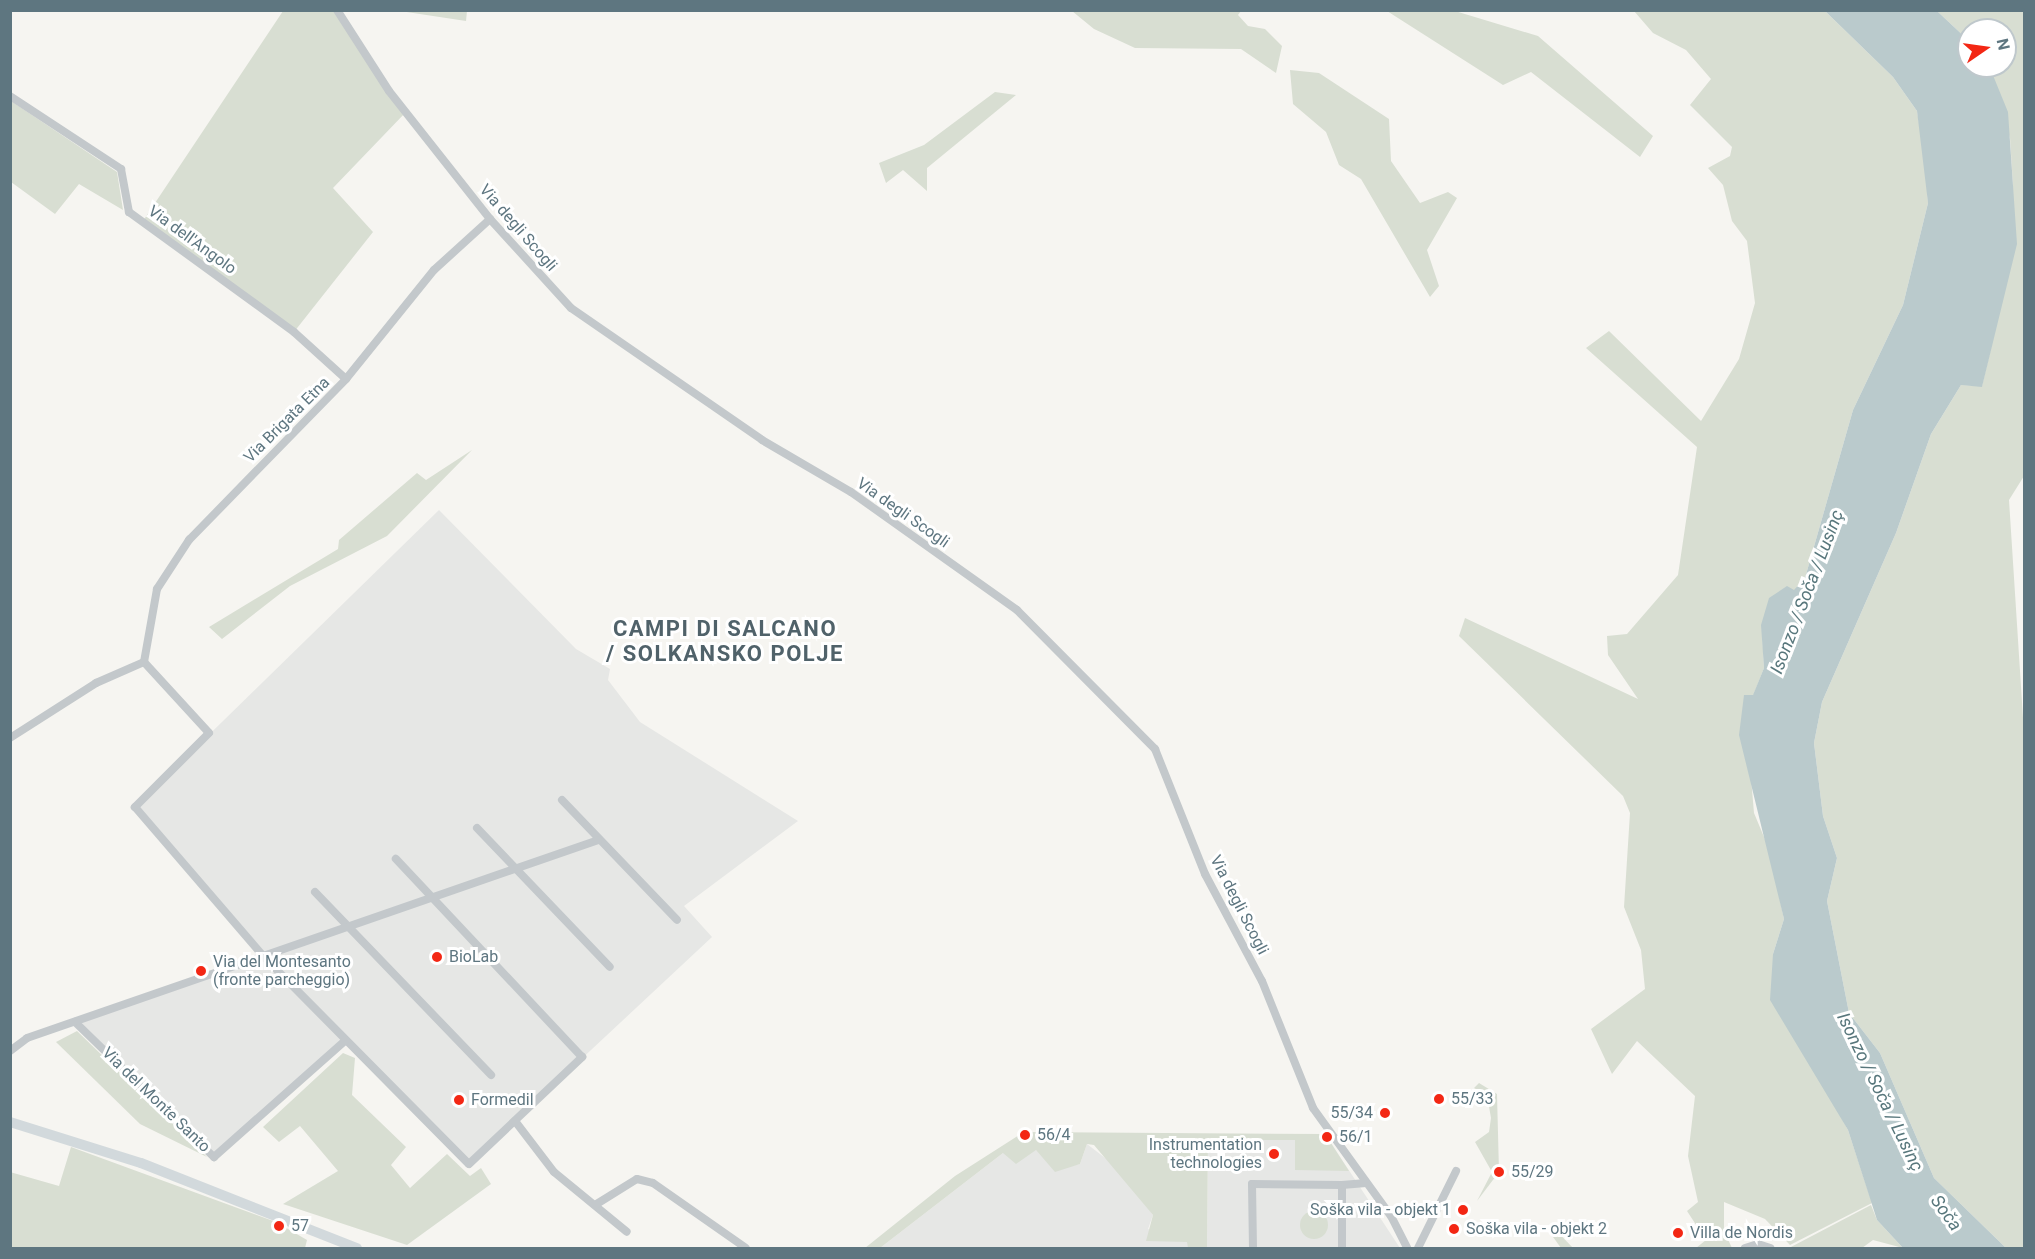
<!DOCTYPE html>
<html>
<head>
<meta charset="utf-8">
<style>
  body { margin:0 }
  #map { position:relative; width:2035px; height:1259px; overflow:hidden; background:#f6f5f1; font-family:Roboto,sans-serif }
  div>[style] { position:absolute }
  .built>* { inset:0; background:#e6e7e5 }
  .green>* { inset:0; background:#d8ded2 }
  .round { border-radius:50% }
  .water>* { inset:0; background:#bacacc }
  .minor>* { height:8px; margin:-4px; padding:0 4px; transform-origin:4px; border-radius:4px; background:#c3c8cb }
  .secondary>* { height:10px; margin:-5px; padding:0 5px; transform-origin:5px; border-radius:5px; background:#d2d9dc }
  .dots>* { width:16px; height:16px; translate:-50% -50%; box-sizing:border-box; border:3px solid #fff; border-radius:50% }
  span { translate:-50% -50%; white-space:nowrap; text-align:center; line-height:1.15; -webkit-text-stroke:6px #fff; paint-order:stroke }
  .street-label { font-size:16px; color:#5e7680 }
  .poi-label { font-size:16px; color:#5e7680 }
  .left { translate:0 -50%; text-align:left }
  .right { translate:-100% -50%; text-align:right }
  .water-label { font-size:18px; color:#58777c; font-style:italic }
  .district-label { font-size:22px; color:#50626a; font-weight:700; letter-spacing:1.5px }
  .frame { position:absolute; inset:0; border:12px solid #5e7680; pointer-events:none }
  .north { position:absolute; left:1957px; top:18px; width:60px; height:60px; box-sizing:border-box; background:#fff; border:2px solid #bfc8cc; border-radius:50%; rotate:77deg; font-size:16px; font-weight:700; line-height:24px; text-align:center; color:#5e7680 }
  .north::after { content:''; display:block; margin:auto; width:21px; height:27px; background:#f32714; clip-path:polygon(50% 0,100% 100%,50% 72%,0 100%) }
</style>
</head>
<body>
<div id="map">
  <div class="built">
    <div style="clip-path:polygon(439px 510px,576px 649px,610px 669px,608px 680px,640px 722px,798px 821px,684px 906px,712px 937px,469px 1164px,346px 1040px,214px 1157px,75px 1022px,264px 957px,135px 807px)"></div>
    <div style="clip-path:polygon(1208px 1140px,1329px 1140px,1400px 1248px,1207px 1248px)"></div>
    <div style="clip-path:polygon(1087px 1144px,1122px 1171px,1153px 1215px,1148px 1229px,1188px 1242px,1188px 1248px,880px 1248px,1003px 1153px,1036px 1150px,1067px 1167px,1080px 1164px)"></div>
  </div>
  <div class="green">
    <div style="clip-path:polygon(283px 11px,337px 11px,406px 112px,333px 188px,373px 232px,294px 332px,143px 221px)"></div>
    <div style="clip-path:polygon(400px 11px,467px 11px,466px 21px)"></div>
    <div style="clip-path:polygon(1072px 11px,1241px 11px,1238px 15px,1248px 26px,1265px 29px,1282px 46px,1276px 73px,1241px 49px,1135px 48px,1094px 29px)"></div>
    <div style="clip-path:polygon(1387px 11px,1455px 11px,1538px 36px,1653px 136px,1640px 157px,1531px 72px,1503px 85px)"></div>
    <div style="clip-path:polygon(1634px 11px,1825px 11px,1893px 77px,1917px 111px,1925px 159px,1928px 203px,1903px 305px,1853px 410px,1805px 578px,1762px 630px,1764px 668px,1753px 696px,1744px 695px,1754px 813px,1769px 849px,1784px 919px,1773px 954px,1811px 1063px,1848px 1130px,1872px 1203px,1790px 1245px,1765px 1219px,1724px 1202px,1724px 1231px,1732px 1248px,1696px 1248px,1706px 1240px,1687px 1211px,1698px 1202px,1688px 1156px,1695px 1096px,1637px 1041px,1612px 1074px,1591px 1029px,1645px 989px,1641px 950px,1624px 907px,1630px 813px,1623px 796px,1459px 636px,1465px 618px,1638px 699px,1608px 655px,1607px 636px,1627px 634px,1678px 575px,1697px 447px,1586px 348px,1609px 331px,1701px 421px,1739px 359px,1755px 303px,1747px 241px,1732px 221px,1723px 185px,1708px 168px,1730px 156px,1732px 147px,1690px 105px,1711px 79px,1686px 50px,1653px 33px)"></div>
    <div style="clip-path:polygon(1937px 11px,2024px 11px,2024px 476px,2009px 500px,2024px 733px,2024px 1248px,2006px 1248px,1934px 1178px,1880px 1053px,1849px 1013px,1827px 901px,1837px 858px,1823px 816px,1814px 743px,1822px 702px,1896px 533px,1931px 434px,1961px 385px,1982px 386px,1991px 348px,2013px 186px,2010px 138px,1988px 66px,2005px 66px,2005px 30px,1969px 30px,1969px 41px)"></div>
    <div style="clip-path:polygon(1290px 70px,1319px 73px,1389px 119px,1391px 161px,1420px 203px,1448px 192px,1457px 198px,1427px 250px,1439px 286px,1430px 297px,1361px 179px,1339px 165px,1326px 132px,1293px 104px)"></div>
    <div style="clip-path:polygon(995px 92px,1016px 95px,927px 168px,927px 191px,903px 170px,886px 183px,879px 163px,924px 145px)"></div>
    <div style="clip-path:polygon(11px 101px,117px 172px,123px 210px,79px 184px,55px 214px,11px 182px)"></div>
    <div style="clip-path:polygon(472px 450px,387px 536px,290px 586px,222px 639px,209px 627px,338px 549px,339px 540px,417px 473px,426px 480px)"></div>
    <div style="clip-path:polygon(77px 1031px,207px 1157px,140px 1124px,56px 1042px)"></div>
    <div style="clip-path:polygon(343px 1053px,355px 1058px,352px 1095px,406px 1147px,391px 1165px,410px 1188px,447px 1154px,470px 1176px,481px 1168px,491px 1184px,407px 1245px,283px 1204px,338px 1171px,300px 1126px,279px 1142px,263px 1127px)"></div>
    <div style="clip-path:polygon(1479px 1083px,1497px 1094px,1499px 1172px,1477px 1201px,1492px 1172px,1475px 1142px,1489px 1132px,1491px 1118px,1487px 1095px,1474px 1088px)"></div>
    <div style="clip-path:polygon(1024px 1132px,1325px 1134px,1349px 1171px,1295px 1170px,1295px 1140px,1208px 1140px,1207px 1248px,1188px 1248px,1187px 1242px,1146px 1241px,1153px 1215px,1094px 1145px,1087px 1144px,1080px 1164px,1055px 1172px,1036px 1150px,1016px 1164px,1003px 1153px,880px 1248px,865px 1248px,955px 1176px)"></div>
    <div style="clip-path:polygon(71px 1147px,276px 1222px,307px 1240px,305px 1248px,11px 1248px,10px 1172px,59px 1186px)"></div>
    <div style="clip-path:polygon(1871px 1205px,1877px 1220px,1903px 1248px,1873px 1240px,1862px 1248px,1789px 1248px)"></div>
    <div class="round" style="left:1300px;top:1211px;width:28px;height:28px"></div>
    <div style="clip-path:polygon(1553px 1227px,1573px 1248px,1561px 1248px,1548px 1230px)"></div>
  </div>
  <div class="water">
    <div style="clip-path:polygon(1825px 11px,1937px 11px,1969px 41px,1969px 66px,1990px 68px,2008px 112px,2017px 244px,1982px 387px,1961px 385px,1931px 434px,1896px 533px,1822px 702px,1814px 743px,1823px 816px,1837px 858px,1827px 901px,1849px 1013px,1880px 1053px,1934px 1178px,2006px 1248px,1903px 1248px,1877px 1220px,1848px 1130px,1770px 1000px,1773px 954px,1784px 919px,1739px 735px,1744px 695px,1753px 695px,1764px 668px,1761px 625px,1769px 598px,1787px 586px,1794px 590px,1805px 578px,1853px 410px,1903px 305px,1928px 203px,1917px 111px,1893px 77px)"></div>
  </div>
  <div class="minor">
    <div style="left:337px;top:10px;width:96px;rotate:57.3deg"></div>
    <div style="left:389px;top:91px;width:163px;rotate:51.7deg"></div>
    <div style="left:490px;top:219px;width:120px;rotate:47.7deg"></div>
    <div style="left:571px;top:308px;width:232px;rotate:34.6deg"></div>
    <div style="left:762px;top:440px;width:103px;rotate:30.3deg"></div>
    <div style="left:851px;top:492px;width:204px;rotate:35.4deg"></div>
    <div style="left:1017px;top:610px;width:196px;rotate:45.2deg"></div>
    <div style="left:1155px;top:749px;width:135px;rotate:68.2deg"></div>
    <div style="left:1205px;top:874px;width:121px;rotate:62deg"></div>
    <div style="left:1262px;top:981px;width:137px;rotate:68.1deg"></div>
    <div style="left:1313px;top:1108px;width:133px;rotate:54.2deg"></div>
    <div style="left:1391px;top:1216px;width:36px;rotate:63deg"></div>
    <div style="left:10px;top:96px;width:133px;rotate:33.3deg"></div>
    <div style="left:121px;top:169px;width:44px;rotate:79.5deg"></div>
    <div style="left:129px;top:212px;width:204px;rotate:36deg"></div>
    <div style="left:294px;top:332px;width:70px;rotate:42.1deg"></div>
    <div style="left:144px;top:662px;width:96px;rotate:47.5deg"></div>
    <div style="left:209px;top:733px;width:105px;rotate:135deg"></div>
    <div style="left:135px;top:807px;width:198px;rotate:49.3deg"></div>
    <div style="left:264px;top:957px;width:291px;rotate:45.3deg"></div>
    <div style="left:469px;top:1164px;width:156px;rotate:-43.4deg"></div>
    <div style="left:582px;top:1057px;width:272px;rotate:-133.2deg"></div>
    <div style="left:10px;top:738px;width:102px;rotate:-32.6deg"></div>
    <div style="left:96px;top:683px;width:52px;rotate:-23.6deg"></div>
    <div style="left:144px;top:662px;width:74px;rotate:-79.9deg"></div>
    <div style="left:157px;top:589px;width:59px;rotate:-56.9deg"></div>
    <div style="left:189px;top:540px;width:225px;rotate:-45.7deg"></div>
    <div style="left:346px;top:379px;width:140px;rotate:-51.1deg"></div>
    <div style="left:434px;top:270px;width:76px;rotate:-42.3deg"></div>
    <div style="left:562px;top:800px;width:166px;rotate:46.2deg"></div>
    <div style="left:477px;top:828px;width:192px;rotate:46.3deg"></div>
    <div style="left:315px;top:892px;width:254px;rotate:46.1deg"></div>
    <div style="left:75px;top:1022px;width:194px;rotate:44.2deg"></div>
    <div style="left:214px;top:1157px;width:176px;rotate:-41.6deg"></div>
    <div style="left:10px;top:1051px;width:21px;rotate:-37deg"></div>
    <div style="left:27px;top:1038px;width:604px;rotate:-19.12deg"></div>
    <div style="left:515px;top:1121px;width:64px;rotate:52.6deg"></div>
    <div style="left:554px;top:1172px;width:94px;rotate:39.4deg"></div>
    <div style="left:595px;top:1205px;width:49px;rotate:-31.8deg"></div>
    <div style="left:637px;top:1179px;width:16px;rotate:14deg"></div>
    <div style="left:653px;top:1183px;width:113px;rotate:35deg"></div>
    <div style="left:1253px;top:1248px;width:64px;rotate:-90.9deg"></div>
    <div style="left:1252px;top:1184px;width:90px;rotate:0.6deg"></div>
    <div style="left:1342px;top:1248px;width:63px;rotate:-90deg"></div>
    <div style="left:1342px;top:1185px;width:24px;rotate:-5deg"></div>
    <div style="left:1418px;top:1248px;width:86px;rotate:-63.7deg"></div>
    <div style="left:1745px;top:1248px;width:14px;rotate:-17deg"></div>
    <div style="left:1758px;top:1244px;width:13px;rotate:18deg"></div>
  </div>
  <div class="secondary">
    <div style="left:10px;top:1122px;width:137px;rotate:17.4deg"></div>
    <div style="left:141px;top:1163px;width:232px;rotate:21.5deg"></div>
  </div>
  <div class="dots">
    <div style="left:437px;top:957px;background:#f32714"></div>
    <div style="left:201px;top:971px;background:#f32714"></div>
    <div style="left:1439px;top:1099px;background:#f32714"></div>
    <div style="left:459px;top:1100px;background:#f32714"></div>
    <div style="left:1385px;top:1113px;background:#f32714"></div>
    <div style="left:1025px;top:1135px;background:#f32714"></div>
    <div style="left:1327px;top:1137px;background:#f32714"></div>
    <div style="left:1274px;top:1154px;background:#f32714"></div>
    <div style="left:1499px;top:1172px;background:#f32714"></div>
    <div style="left:1463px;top:1210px;background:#f32714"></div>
    <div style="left:279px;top:1226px;background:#f32714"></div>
    <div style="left:1454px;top:1229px;background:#f32714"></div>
    <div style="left:1678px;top:1233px;background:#f32714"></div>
  </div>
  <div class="street-label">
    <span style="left:518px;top:228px;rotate:49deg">Via degli Scogli</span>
    <span style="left:192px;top:240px;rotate:36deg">Via dell'Angolo</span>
    <span style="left:287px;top:420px;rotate:-45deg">Via Brigata Etna</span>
    <span style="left:903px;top:513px;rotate:35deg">Via degli Scogli</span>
    <span style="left:1239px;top:905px;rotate:63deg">Via degli Scogli</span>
    <span style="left:156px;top:1100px;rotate:44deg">Via del Monte Santo</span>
  </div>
  <div class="poi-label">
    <span class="left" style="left:449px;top:957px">BioLab</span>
    <span class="left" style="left:213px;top:971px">Via del Montesanto<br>(fronte parcheggio)</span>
    <span class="left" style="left:1451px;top:1099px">55/33</span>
    <span class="left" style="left:471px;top:1100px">Formedil</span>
    <span class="right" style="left:1373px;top:1113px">55/34</span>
    <span class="left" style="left:1037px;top:1135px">56/4</span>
    <span class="left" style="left:1339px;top:1137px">56/1</span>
    <span class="right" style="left:1262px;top:1154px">Instrumentation<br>technologies</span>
    <span class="left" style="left:1511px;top:1172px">55/29</span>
    <span class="right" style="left:1451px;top:1210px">Soška vila - objekt 1</span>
    <span class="left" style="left:291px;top:1226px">57</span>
    <span class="left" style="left:1466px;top:1229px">Soška vila - objekt 2</span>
    <span class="left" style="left:1690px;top:1233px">Villa de Nordis</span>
  </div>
  <div class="water-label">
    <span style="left:1807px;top:592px;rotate:-69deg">Isonzo / Soča / Lusinç</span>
    <span style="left:1880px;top:1092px;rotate:64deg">Isonzo / Soča / Lusinç</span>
    <span style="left:1946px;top:1213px;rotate:54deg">Soča</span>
  </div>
  <div class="district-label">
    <span style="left:725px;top:641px">CAMPI DI SALCANO<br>/ SOLKANSKO POLJE</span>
  </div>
  <div class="frame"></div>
  <div class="north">N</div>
</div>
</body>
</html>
